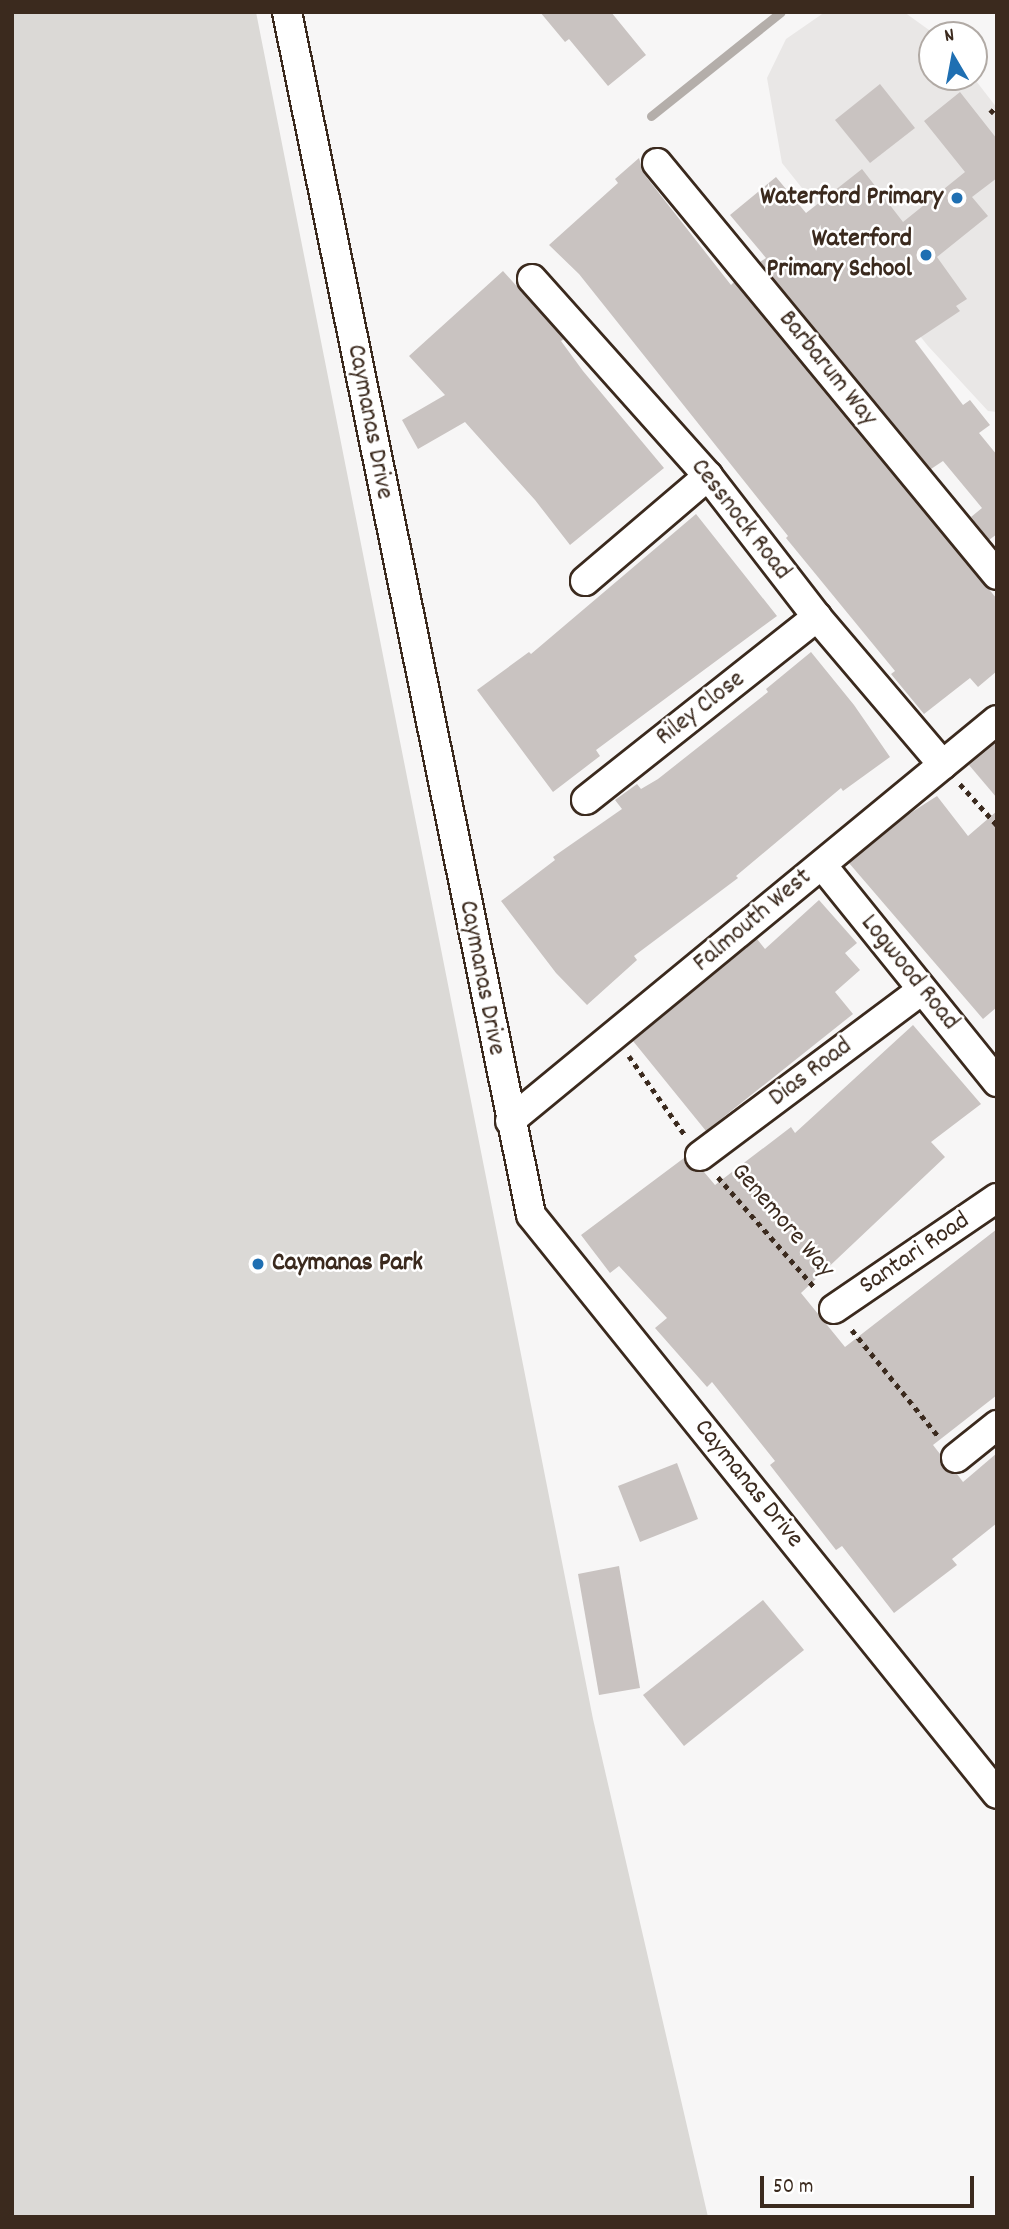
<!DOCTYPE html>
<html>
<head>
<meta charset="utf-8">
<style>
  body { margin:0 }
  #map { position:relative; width:1009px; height:2229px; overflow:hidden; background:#f7f6f6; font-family:Dekko,sans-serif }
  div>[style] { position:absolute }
  .built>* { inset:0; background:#e9e7e6 }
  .green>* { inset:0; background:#dbd9d6 }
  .stream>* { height:9px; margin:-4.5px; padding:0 4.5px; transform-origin:4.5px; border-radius:4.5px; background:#b4aeaa }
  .building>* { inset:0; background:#c9c3c1 }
  .path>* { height:4.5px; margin-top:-2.25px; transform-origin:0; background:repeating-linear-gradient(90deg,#3b2a1e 0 5px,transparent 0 10px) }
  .roads { filter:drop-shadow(2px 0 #3b2a1e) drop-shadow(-2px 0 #3b2a1e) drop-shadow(0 2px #3b2a1e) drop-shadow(0 -2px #3b2a1e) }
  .minor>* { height:28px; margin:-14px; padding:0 14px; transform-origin:14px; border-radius:14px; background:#fff }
  .dots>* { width:19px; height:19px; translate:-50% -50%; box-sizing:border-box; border:4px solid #fff; border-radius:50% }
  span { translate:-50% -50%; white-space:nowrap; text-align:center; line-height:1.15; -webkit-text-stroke:5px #fff; paint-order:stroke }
  .poi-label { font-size:26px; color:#3b2a1e; font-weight:700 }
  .right { translate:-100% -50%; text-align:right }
  .left { translate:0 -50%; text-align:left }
  .street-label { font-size:26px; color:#3b2a1e }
  .frame { position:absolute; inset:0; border:14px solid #3b2a1e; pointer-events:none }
  .north { position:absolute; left:918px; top:21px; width:70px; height:70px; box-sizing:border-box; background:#fff; border:2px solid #b1aaa5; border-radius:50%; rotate:350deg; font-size:19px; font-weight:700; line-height:28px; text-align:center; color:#3b2a1e }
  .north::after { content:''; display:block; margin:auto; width:24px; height:32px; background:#1f6fb2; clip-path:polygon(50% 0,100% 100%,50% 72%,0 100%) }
  .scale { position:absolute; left:760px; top:2176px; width:214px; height:32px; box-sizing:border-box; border:4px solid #3b2a1e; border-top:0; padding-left:9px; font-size:21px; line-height:24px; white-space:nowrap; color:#3b2a1e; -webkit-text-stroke:5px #fff; paint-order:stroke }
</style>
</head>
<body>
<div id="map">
  <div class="built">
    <div style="clip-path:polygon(825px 12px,904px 12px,936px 35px,932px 35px,932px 77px,973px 77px,997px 108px,997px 412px,988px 411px,928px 346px,782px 163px,767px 78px,786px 39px)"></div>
  </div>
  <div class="green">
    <div style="clip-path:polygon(12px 12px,256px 12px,593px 1719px,708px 2217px,12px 2217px)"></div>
  </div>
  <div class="stream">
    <div style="left:651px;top:116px;width:166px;rotate:-38.7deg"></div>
  </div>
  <div class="building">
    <div style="clip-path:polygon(540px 12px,611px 12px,646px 55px,608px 86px,569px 39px,565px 42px)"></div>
    <div style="clip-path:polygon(880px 84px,915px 128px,870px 163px,835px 120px)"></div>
    <div style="clip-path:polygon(960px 92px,997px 139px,997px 178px,972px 197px,988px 216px,937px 257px,967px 299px,956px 306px,960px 311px,915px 341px,963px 405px,970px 400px,990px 425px,979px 433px,997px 455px,997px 534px,989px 540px,971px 517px,982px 508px,943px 461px,931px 469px,760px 262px,766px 258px,730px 215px,776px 177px,806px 213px,862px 169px,903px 222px,965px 172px,924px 121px)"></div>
    <div style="clip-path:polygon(639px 158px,644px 174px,731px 285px,734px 282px,997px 599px,997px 671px,978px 687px,970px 678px,924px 714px,891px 674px,895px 671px,786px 538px,788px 536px,579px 274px,549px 245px,618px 183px,615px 179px)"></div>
    <div style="clip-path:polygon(503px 271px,564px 339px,561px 341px,583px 371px,664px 468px,570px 545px,535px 500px,465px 422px,418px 449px,402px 420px,445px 395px,409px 356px)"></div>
    <div style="clip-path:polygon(696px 514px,777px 616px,596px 750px,600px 756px,553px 792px,477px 690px,529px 652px,531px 654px)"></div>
    <div style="clip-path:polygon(811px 652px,854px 705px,890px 757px,843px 791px,841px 788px,736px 876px,738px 878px,634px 956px,637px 960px,587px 1005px,556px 973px,501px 901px,555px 860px,553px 857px,622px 809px,615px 800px,637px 784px,641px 789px,658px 779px,768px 692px,766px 689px)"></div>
    <div style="clip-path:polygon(997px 742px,997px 798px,969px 765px)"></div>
    <div style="clip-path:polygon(937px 796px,968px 836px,997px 811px,997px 1007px,983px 1019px,849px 863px,909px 814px)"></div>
    <div style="clip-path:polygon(819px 900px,857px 943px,845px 953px,860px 970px,835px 992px,853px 1014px,706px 1131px,633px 1041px,757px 939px,765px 949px)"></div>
    <div style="clip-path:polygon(913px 1025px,981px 1104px,931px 1142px,945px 1157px,801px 1293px,845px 1347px,997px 1229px,997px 1395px,933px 1445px,940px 1454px,944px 1469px,957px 1474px,963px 1482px,997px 1453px,997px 1523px,952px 1559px,957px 1565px,894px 1613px,842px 1546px,836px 1550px,770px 1465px,775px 1461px,712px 1382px,707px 1387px,655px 1328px,667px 1318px,619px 1266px,610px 1273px,581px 1235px,684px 1158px,687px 1166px,694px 1171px,704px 1172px,715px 1185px,791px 1127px,795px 1133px)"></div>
    <div style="clip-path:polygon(677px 1463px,698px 1519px,640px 1542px,618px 1486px)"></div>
    <div style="clip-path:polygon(619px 1566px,640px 1688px,599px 1695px,578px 1574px)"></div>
    <div style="clip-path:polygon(763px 1600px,804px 1650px,684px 1746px,643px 1695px)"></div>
  </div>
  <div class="path">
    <div style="left:990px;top:113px;width:10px;rotate:-45deg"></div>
    <div style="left:960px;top:784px;width:55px;rotate:47.9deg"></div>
    <div style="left:629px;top:1056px;width:97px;rotate:54.7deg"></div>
    <div style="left:718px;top:1177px;width:149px;rotate:48.8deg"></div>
    <div style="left:852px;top:1330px;width:138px;rotate:50.9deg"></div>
  </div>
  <div class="roads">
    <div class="minor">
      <div style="left:287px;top:12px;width:1227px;rotate:78.53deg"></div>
      <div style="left:531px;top:1215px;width:743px;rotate:51.17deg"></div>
      <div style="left:657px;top:163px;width:534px;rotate:50.47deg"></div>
      <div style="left:532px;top:279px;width:264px;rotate:48.2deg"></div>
      <div style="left:708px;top:476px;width:178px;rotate:52.3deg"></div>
      <div style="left:817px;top:617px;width:194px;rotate:49.6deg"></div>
      <div style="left:585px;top:581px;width:162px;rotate:-40.5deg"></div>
      <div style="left:586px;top:800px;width:295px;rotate:-38.4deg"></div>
      <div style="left:822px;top:865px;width:279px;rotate:51.1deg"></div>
      <div style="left:510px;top:1121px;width:631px;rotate:-39.47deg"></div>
      <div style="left:700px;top:1156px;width:277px;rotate:-36.8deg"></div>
      <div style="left:834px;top:1309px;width:197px;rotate:-34.3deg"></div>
      <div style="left:956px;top:1458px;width:53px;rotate:-38.8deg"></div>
    </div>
  </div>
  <div class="dots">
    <div style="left:957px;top:198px;background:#1f6fb2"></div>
    <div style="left:926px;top:255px;background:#1f6fb2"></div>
    <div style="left:258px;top:1264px;background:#1f6fb2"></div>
  </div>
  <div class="poi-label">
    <span class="right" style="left:943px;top:198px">Waterford Primary</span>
    <span class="right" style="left:912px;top:255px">Waterford<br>Primary School</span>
    <span class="left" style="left:272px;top:1264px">Caymanas Park</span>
  </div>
  <div class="street-label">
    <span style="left:827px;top:369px;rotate:51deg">Barbarum Way</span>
    <span style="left:369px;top:422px;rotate:79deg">Caymanas Drive</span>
    <span style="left:740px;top:520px;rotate:52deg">Cessnock Road</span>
    <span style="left:701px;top:709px;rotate:-38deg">Riley Close</span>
    <span style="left:753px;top:921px;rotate:-40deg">Falmouth West</span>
    <span style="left:909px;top:973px;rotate:51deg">Logwood Road</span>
    <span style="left:481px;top:978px;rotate:79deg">Caymanas Drive</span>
    <span style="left:811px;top:1073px;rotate:-37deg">Dias Road</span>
    <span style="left:782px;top:1221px;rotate:49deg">Genemore Way</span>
    <span style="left:915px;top:1254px;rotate:-34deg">Santari Road</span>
    <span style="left:748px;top:1484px;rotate:51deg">Caymanas Drive</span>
  </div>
  <div class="frame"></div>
  <div class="north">N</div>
  <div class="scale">50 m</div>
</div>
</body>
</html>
